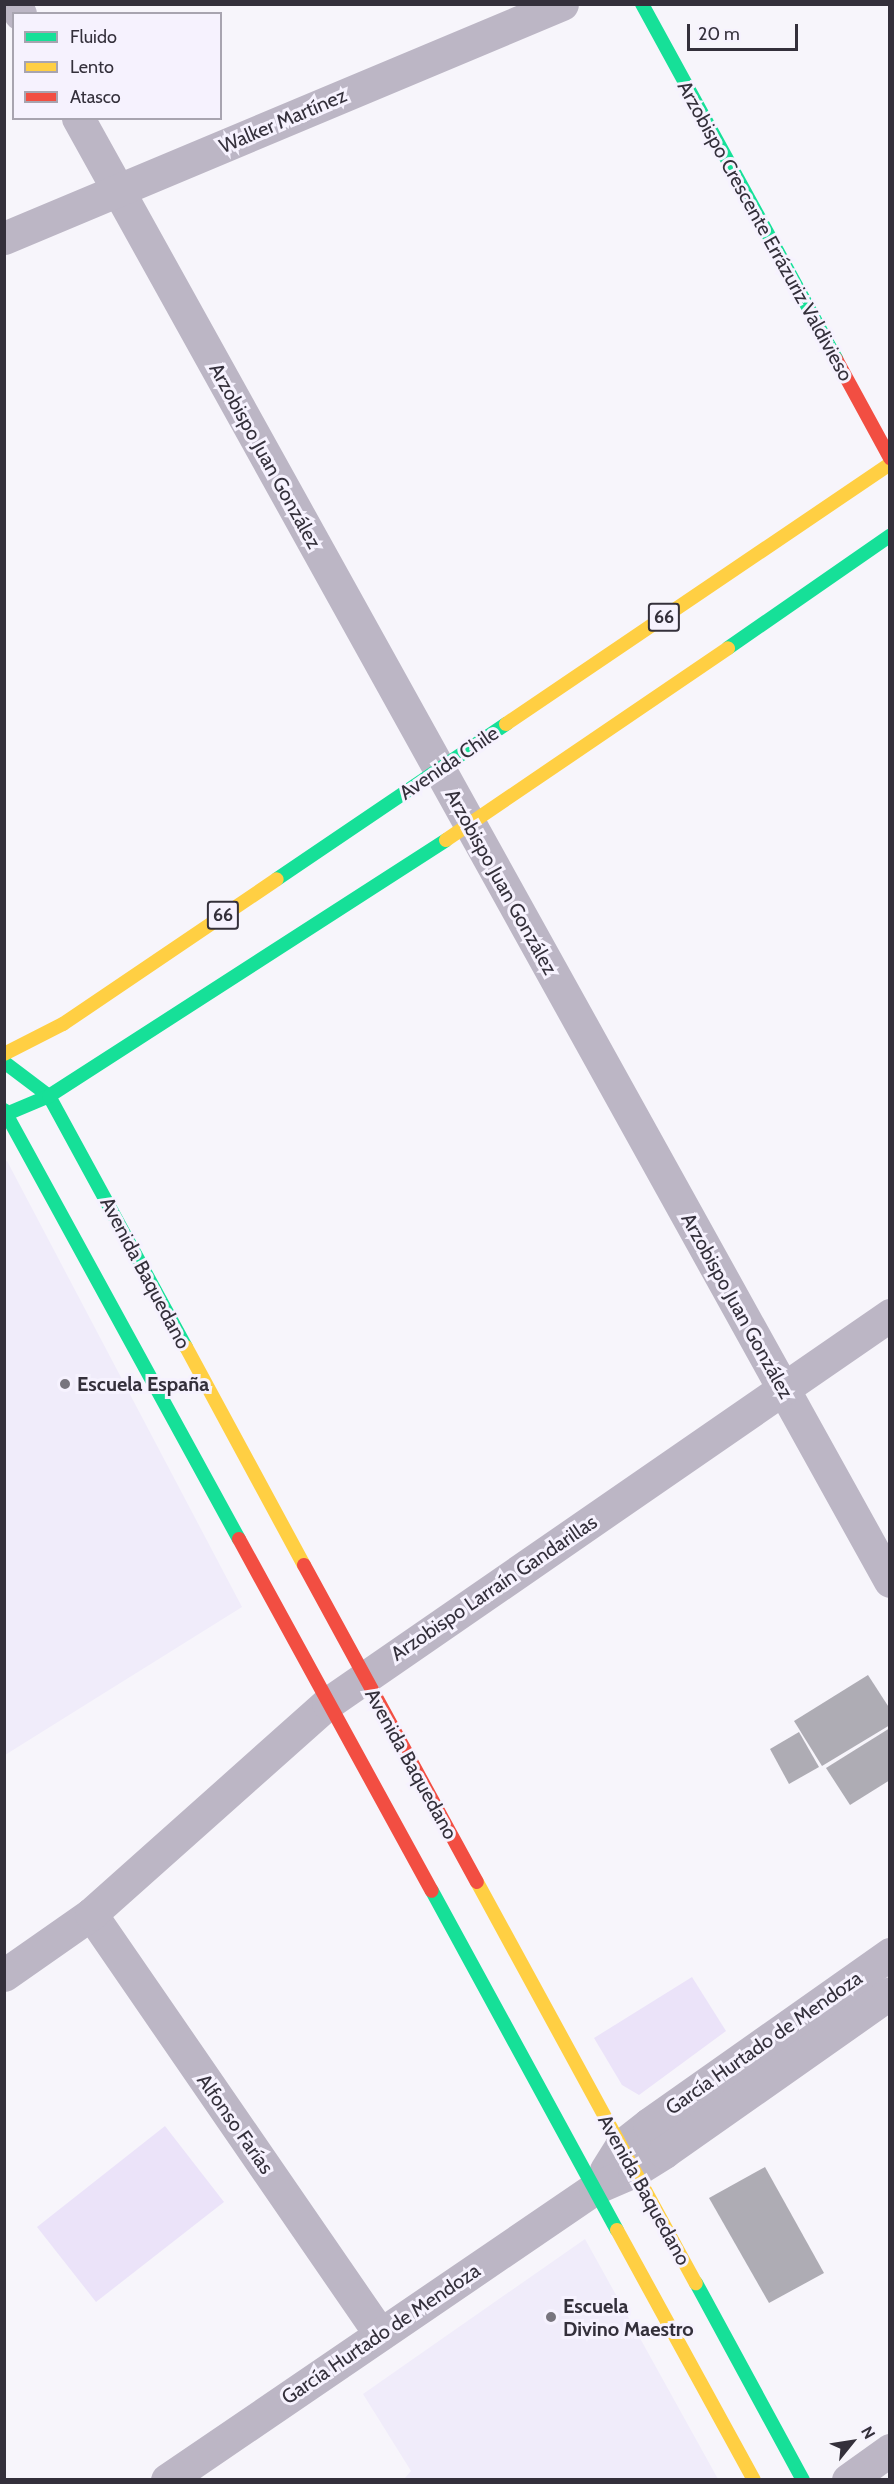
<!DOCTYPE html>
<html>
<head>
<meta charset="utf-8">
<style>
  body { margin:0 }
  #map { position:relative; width:894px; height:2484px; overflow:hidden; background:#f7f5fb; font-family:Cabin,sans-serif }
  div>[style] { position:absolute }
  .built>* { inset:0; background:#f0ecfa }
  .green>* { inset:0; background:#ebe3f9 }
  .building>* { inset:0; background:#aeacb4 }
  .street>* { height:33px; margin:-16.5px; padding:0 16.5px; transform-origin:16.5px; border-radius:16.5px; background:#bcb6c5 }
  .fast>* { height:14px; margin:-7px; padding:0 7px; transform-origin:7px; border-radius:7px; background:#16e098 }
  .slow>* { height:14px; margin:-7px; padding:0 7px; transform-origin:7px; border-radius:7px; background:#ffcf43 }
  .jam>* { height:14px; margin:-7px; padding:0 7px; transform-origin:7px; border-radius:7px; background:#f24e42 }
  .dots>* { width:16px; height:16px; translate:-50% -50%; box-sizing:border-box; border:3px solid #f6f2fe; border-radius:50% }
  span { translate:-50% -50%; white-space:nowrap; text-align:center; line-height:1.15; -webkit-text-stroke:6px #f6f2fe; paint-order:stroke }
  .shield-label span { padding:2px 4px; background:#f6f2fe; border:2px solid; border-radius:4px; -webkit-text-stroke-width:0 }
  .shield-label { font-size:18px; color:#34303b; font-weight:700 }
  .street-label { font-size:20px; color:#34303b }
  .poi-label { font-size:20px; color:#34303b; font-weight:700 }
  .left { translate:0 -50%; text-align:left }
  .frame { position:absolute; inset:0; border:6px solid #34303b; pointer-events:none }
  .legend { position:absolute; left:12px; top:12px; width:210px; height:108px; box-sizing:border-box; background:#f6f2fe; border:2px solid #a8a4b0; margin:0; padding:8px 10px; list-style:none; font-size:18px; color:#34303b }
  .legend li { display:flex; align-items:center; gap:12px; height:30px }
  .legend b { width:30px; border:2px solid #a8a4b0 }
  .north { position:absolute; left:822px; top:2412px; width:60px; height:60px; -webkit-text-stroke:4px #f6f2fe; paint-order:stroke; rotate:60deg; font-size:16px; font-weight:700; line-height:24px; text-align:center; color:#34303b }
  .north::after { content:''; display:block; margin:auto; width:21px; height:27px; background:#34303b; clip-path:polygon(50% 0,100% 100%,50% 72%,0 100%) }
  .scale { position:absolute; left:687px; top:24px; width:111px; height:27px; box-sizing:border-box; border:3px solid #34303b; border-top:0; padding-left:8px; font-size:18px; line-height:21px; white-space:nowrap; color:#34303b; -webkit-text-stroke:4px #f6f2fe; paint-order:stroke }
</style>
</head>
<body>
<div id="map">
  <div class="built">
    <div style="clip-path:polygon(7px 1161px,242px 1607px,5px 1755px,4px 1162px)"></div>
    <div style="clip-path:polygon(585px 2239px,718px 2479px,404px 2479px,411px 2471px,363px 2394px)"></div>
  </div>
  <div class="green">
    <div style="clip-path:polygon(692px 1977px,726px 2031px,639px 2095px,622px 2085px,594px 2038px)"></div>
    <div style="clip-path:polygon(165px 2126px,224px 2202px,96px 2302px,37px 2227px)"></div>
  </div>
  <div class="building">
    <div style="clip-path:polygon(868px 1675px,890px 1709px,890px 1725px,822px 1766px,794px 1721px)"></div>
    <div style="clip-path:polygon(890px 1728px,890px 1780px,850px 1805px,826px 1768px)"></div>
    <div style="clip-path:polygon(799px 1732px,819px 1767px,789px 1784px,770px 1749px)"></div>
    <div style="clip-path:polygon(765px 2167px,824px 2273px,769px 2303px,709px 2198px)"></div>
  </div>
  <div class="street">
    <div style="left:15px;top:4px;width:11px;rotate:63deg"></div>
    <div style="left:78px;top:118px;width:1673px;rotate:60.97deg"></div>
    <div style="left:4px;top:238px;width:605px;rotate:-22.75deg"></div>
    <div style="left:91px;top:1914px;width:510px;rotate:55.47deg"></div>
    <div style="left:4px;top:1975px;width:106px;rotate:-35deg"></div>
    <div style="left:91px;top:1914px;width:317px;rotate:-41.7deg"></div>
    <div style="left:328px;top:1703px;width:683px;rotate:-34.62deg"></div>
    <div style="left:606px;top:2170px;width:28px;rotate:-58deg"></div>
    <div style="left:621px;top:2146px;width:36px;rotate:-38deg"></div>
    <div style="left:649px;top:2124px;width:295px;rotate:-35.2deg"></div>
    <div style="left:167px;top:2480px;width:518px;rotate:-34.3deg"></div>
    <div style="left:595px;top:2188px;width:43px;rotate:-23.6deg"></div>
    <div style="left:634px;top:2171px;width:36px;rotate:-32deg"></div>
    <div style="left:664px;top:2152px;width:276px;rotate:-35.1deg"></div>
    <div style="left:848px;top:2480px;width:52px;rotate:-35.5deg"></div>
  </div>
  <div class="fast">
    <div style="left:642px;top:4px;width:405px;rotate:61.3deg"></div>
    <div style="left:728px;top:648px;width:197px;rotate:-34.7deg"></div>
    <div style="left:277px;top:879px;width:277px;rotate:-34.1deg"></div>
    <div style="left:4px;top:1062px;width:56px;rotate:37.1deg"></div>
    <div style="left:49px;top:1096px;width:286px;rotate:61.4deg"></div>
    <div style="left:4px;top:1110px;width:489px;rotate:61.3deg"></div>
    <div style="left:4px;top:1115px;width:49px;rotate:-22.9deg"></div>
    <div style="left:49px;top:1096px;width:472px;rotate:-32.8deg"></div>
    <div style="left:432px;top:1891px;width:386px;rotate:61.4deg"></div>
    <div style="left:696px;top:2283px;width:224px;rotate:61.5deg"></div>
  </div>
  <div class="slow">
    <div style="left:506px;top:724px;width:464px;rotate:-34.1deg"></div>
    <div style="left:446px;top:840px;width:341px;rotate:-34.2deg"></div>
    <div style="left:4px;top:1054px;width:66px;rotate:-27deg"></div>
    <div style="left:63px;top:1024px;width:258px;rotate:-34.1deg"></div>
    <div style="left:186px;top:1347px;width:248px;rotate:61.6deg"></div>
    <div style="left:477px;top:1882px;width:457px;rotate:61.4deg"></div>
    <div style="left:617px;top:2230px;width:285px;rotate:61.3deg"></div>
  </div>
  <div class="jam">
    <div style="left:836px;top:359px;width:113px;rotate:61.4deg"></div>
    <div style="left:239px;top:1539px;width:401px;rotate:61.3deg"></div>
    <div style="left:304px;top:1565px;width:361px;rotate:61.4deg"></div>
  </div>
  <div class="dots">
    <div style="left:65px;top:1384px;background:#78757e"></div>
    <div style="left:551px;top:2317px;background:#78757e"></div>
  </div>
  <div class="shield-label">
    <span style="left:664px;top:617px">66</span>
    <span style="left:223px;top:915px">66</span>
  </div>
  <div class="street-label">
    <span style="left:283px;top:121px;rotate:-23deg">Walker Martínez</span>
    <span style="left:765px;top:231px;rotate:61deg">Arzobispo Crescente Errázuriz Valdivieso</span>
    <span style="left:265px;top:456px;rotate:61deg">Arzobispo Juan González</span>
    <span style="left:449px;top:763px;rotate:-34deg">Avenida Chile</span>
    <span style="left:501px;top:882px;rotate:61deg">Arzobispo Juan González</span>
    <span style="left:145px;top:1273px;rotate:62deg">Avenida Baquedano</span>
    <span style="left:737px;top:1306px;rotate:61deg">Arzobispo Juan González</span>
    <span style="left:494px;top:1588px;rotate:-34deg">Arzobispo Larraín Gandarillas</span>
    <span style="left:411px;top:1764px;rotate:61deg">Avenida Baquedano</span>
    <span style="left:764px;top:2043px;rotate:-35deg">García Hurtado de Mendoza</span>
    <span style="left:235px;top:2124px;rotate:55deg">Alfonso Farías</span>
    <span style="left:644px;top:2190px;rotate:61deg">Avenida Baquedano</span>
    <span style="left:381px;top:2334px;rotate:-34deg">García Hurtado de Mendoza</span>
  </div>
  <div class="poi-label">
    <span class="left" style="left:77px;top:1384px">Escuela España</span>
    <span class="left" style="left:563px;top:2318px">Escuela<br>Divino Maestro</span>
  </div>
  <div class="frame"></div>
  <ul class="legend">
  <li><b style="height:8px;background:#16e098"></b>Fluido</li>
  <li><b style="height:8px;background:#ffcf43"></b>Lento</li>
  <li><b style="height:8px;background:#f24e42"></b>Atasco</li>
  </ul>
  <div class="north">N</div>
  <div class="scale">20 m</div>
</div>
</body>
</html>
